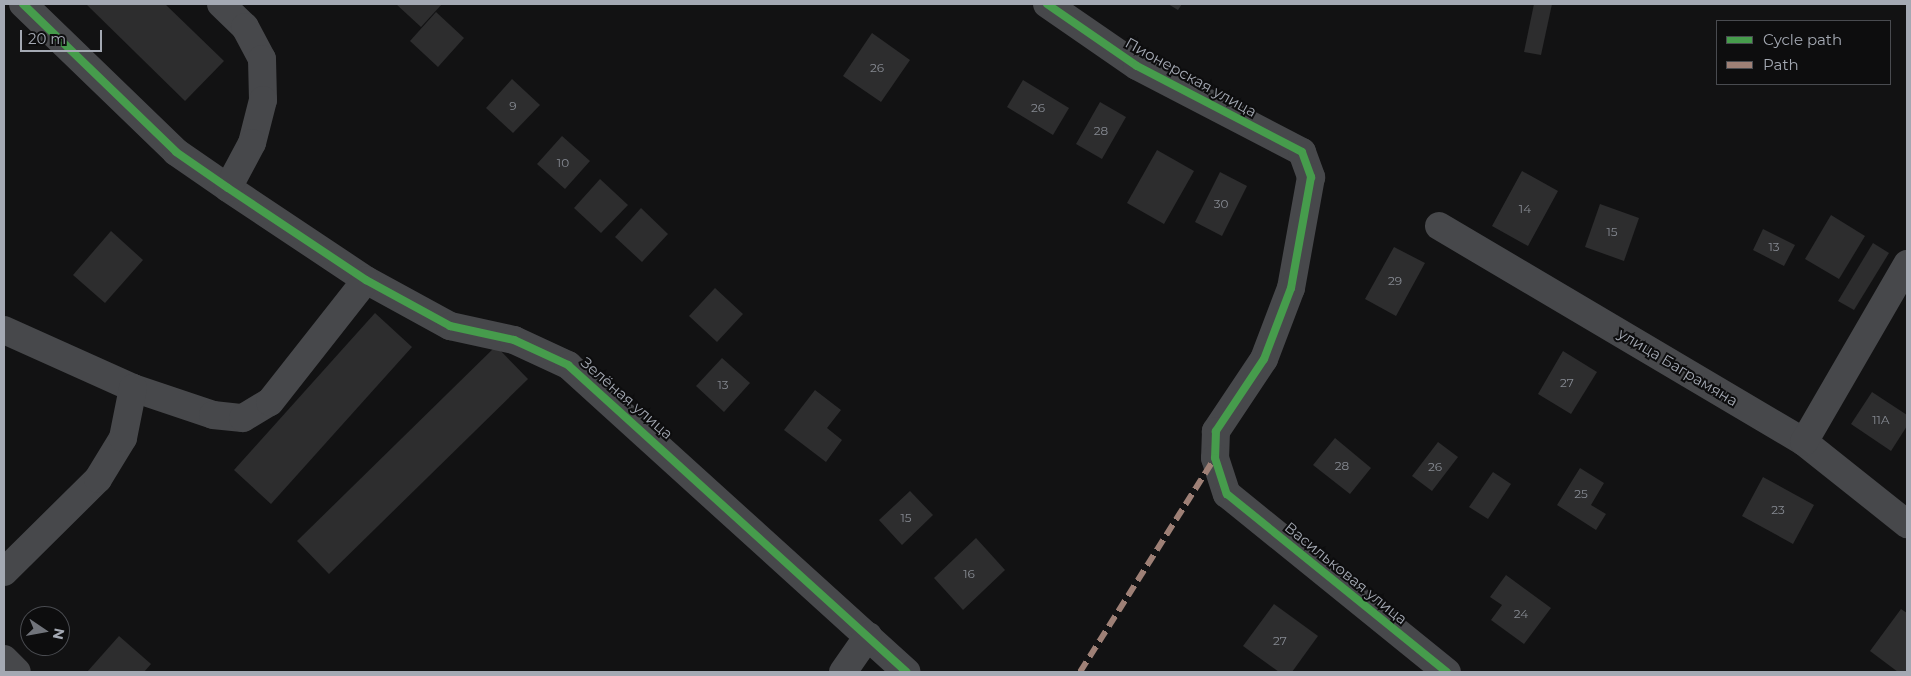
<!DOCTYPE html>
<html>
<head>
<meta charset="utf-8">
<style>
  body { margin:0 }
  #map { position:relative; width:1911px; height:676px; overflow:hidden; background:#121213; font-family:Montserrat,sans-serif }
  div>[style] { position:absolute }
  .building>* { inset:0; background:#2d2d2e }
  .minor>* { height:28px; margin:-14px; padding:0 14px; transform-origin:14px; border-radius:14px; background:#47484b }
  .quiet>* { height:6px; margin-top:-3px; transform-origin:0; background:repeating-linear-gradient(90deg,#9e8076 0 12px,transparent 0 18px) }
  .cycleway>* { height:8px; margin:-4px; padding:0 4px; transform-origin:4px; border-radius:4px; background:#469c4c }
  span { translate:-50% -50%; white-space:nowrap; text-align:center; line-height:1.15; -webkit-text-stroke:4px #0d0d0e; paint-order:stroke }
  .number-label { font-size:12px; color:#868a92 }
  .number-label span { -webkit-text-stroke-width:0 }
  .street-label { font-size:15px; color:#a4a9b3 }
  .frame { position:absolute; inset:0; border:5px solid #a4a9b3; pointer-events:none }
  .legend { position:absolute; left:1716px; top:20px; width:175px; height:65px; box-sizing:border-box; background:#0d0d0e; border:1px solid #494b50; margin:0; padding:6px 9px; list-style:none; font-size:15px; color:#a4a9b3 }
  .legend li { display:flex; align-items:center; gap:10px; height:25px }
  .legend b { width:25px; border:1px solid #494b50 }
  .north { position:absolute; left:20px; top:606px; width:50px; height:50px; box-sizing:border-box; background:#0d0d0e; border:1px solid #494b50; border-radius:50%; rotate:102deg; font-size:14px; font-weight:700; line-height:20px; text-align:center; color:#a4a9b3 }
  .north::after { content:''; display:block; margin:auto; width:18px; height:22px; background:#71747b; clip-path:polygon(50% 0,100% 100%,50% 72%,0 100%) }
  .scale { position:absolute; left:20px; top:30px; width:82px; height:22px; box-sizing:border-box; border:2px solid #a4a9b3; border-top:0; padding-left:6px; font-size:15px; line-height:18px; white-space:nowrap; color:#a4a9b3; -webkit-text-stroke:4px #0d0d0e; paint-order:stroke }
</style>
</head>
<body>
<div id="map">
  <div class="building">
    <div style="clip-path:polygon(86px 4px,165px 4px,224px 61px,185px 101px)"></div>
    <div style="clip-path:polygon(396px 4px,442px 4px,421px 27px)"></div>
    <div style="clip-path:polygon(1168px 4px,1182px 4px,1178px 10px)"></div>
    <div style="clip-path:polygon(1534px 4px,1552px 4px,1541px 55px,1524px 52px)"></div>
    <div style="clip-path:polygon(436px 12px,464px 38px,438px 67px,410px 41px)"></div>
    <div style="clip-path:polygon(872px 33px,910px 60px,881px 102px,843px 76px)"></div>
    <div style="clip-path:polygon(512px 79px,540px 105px,513px 133px,486px 108px)"></div>
    <div style="clip-path:polygon(1023px 80px,1069px 108px,1053px 135px,1007px 107px)"></div>
    <div style="clip-path:polygon(1100px 102px,1126px 117px,1102px 159px,1076px 144px)"></div>
    <div style="clip-path:polygon(562px 136px,590px 161px,565px 189px,537px 164px)"></div>
    <div style="clip-path:polygon(1157px 150px,1194px 171px,1164px 224px,1127px 203px)"></div>
    <div style="clip-path:polygon(1522px 171px,1558px 191px,1528px 246px,1492px 226px)"></div>
    <div style="clip-path:polygon(1220px 172px,1247px 186px,1222px 236px,1195px 222px)"></div>
    <div style="clip-path:polygon(600px 179px,628px 205px,601px 233px,574px 208px)"></div>
    <div style="clip-path:polygon(1600px 204px,1639px 218px,1624px 261px,1585px 247px)"></div>
    <div style="clip-path:polygon(641px 208px,668px 234px,642px 262px,615px 237px)"></div>
    <div style="clip-path:polygon(1831px 215px,1865px 236px,1839px 279px,1805px 259px)"></div>
    <div style="clip-path:polygon(1763px 229px,1795px 245px,1784px 266px,1753px 250px)"></div>
    <div style="clip-path:polygon(111px 231px,143px 260px,105px 303px,73px 275px)"></div>
    <div style="clip-path:polygon(1873px 243px,1889px 253px,1854px 310px,1838px 301px)"></div>
    <div style="clip-path:polygon(1394px 247px,1425px 263px,1396px 316px,1365px 299px)"></div>
    <div style="clip-path:polygon(715px 288px,743px 314px,717px 342px,689px 316px)"></div>
    <div style="clip-path:polygon(375px 313px,412px 347px,271px 504px,234px 470px)"></div>
    <div style="clip-path:polygon(496px 346px,528px 379px,329px 574px,297px 541px)"></div>
    <div style="clip-path:polygon(1563px 351px,1597px 372px,1571px 414px,1538px 394px)"></div>
    <div style="clip-path:polygon(722px 358px,750px 383px,724px 412px,696px 386px)"></div>
    <div style="clip-path:polygon(815px 390px,841px 410px,827px 428px,842px 440px,826px 462px,784px 430px)"></div>
    <div style="clip-path:polygon(1872px 392px,1907px 415px,1907px 426px,1891px 451px,1851px 424px)"></div>
    <div style="clip-path:polygon(1335px 438px,1371px 468px,1350px 494px,1313px 465px)"></div>
    <div style="clip-path:polygon(1438px 442px,1458px 457px,1432px 491px,1412px 476px)"></div>
    <div style="clip-path:polygon(1580px 468px,1604px 483px,1591px 505px,1606px 514px,1596px 530px,1557px 505px)"></div>
    <div style="clip-path:polygon(1493px 472px,1511px 484px,1488px 519px,1469px 507px)"></div>
    <div style="clip-path:polygon(1763px 477px,1814px 505px,1793px 544px,1742px 516px)"></div>
    <div style="clip-path:polygon(910px 491px,933px 515px,902px 545px,879px 520px)"></div>
    <div style="clip-path:polygon(976px 538px,1005px 570px,963px 610px,934px 578px)"></div>
    <div style="clip-path:polygon(1506px 575px,1551px 608px,1524px 644px,1491px 620px,1502px 605px,1490px 597px)"></div>
    <div style="clip-path:polygon(1274px 604px,1318px 636px,1292px 672px,1279px 672px,1243px 646px)"></div>
    <div style="clip-path:polygon(1901px 609px,1907px 613px,1907px 672px,1898px 672px,1870px 651px)"></div>
    <div style="clip-path:polygon(119px 636px,151px 664px,144px 672px,87px 672px)"></div>
  </div>
  <div class="minor">
    <div style="left:23px;top:4px;width:213px;rotate:44deg"></div>
    <div style="left:176px;top:152px;width:63px;rotate:34.7deg"></div>
    <div style="left:228px;top:188px;width:166px;rotate:33.7deg"></div>
    <div style="left:366px;top:280px;width:96px;rotate:28.7deg"></div>
    <div style="left:450px;top:326px;width:66px;rotate:12.3deg"></div>
    <div style="left:514px;top:340px;width:60px;rotate:24.8deg"></div>
    <div style="left:568px;top:365px;width:457px;rotate:42.2deg"></div>
    <div style="left:221px;top:4px;width:33px;rotate:44deg"></div>
    <div style="left:245px;top:27px;width:36px;rotate:62deg"></div>
    <div style="left:262px;top:59px;width:41px;rotate:88.6deg"></div>
    <div style="left:263px;top:100px;width:44px;rotate:104.3deg"></div>
    <div style="left:252px;top:143px;width:51px;rotate:118.1deg"></div>
    <div style="left:1047px;top:4px;width:109px;rotate:34.6deg"></div>
    <div style="left:1137px;top:66px;width:186px;rotate:27.5deg"></div>
    <div style="left:1302px;top:152px;width:27px;rotate:70deg"></div>
    <div style="left:1311px;top:177px;width:113px;rotate:100.2deg"></div>
    <div style="left:1291px;top:288px;width:76px;rotate:110.8deg"></div>
    <div style="left:1264px;top:359px;width:87px;rotate:123.7deg"></div>
    <div style="left:1216px;top:431px;width:27px;rotate:92deg"></div>
    <div style="left:1215px;top:458px;width:38px;rotate:72deg"></div>
    <div style="left:1227px;top:494px;width:283px;rotate:39deg"></div>
    <div style="left:1439px;top:226px;width:424px;rotate:30.6deg"></div>
    <div style="left:1804px;top:442px;width:132px;rotate:38.5deg"></div>
    <div style="left:4px;top:330px;width:141px;rotate:24.2deg"></div>
    <div style="left:133px;top:388px;width:84px;rotate:18.6deg"></div>
    <div style="left:213px;top:415px;width:30px;rotate:6deg"></div>
    <div style="left:243px;top:418px;width:31px;rotate:-31deg"></div>
    <div style="left:270px;top:402px;width:155px;rotate:-51.8deg"></div>
    <div style="left:1804px;top:442px;width:206px;rotate:-59.9deg"></div>
    <div style="left:4px;top:572px;width:132px;rotate:-44.7deg"></div>
    <div style="left:98px;top:479px;width:48px;rotate:-58.6deg"></div>
    <div style="left:123px;top:438px;width:51px;rotate:-78.7deg"></div>
    <div style="left:4px;top:659px;width:18px;rotate:45deg"></div>
    <div style="left:843px;top:672px;width:44px;rotate:-55.2deg"></div>
  </div>
  <div class="quiet">
    <div style="left:1080px;top:672px;width:253px;rotate:-57.8deg"></div>
  </div>
  <div class="cycleway">
    <div style="left:23px;top:4px;width:213px;rotate:44deg"></div>
    <div style="left:176px;top:152px;width:63px;rotate:34.7deg"></div>
    <div style="left:228px;top:188px;width:166px;rotate:33.7deg"></div>
    <div style="left:366px;top:280px;width:96px;rotate:28.7deg"></div>
    <div style="left:450px;top:326px;width:66px;rotate:12.3deg"></div>
    <div style="left:514px;top:340px;width:60px;rotate:24.8deg"></div>
    <div style="left:568px;top:365px;width:457px;rotate:42.2deg"></div>
    <div style="left:1047px;top:4px;width:109px;rotate:34.6deg"></div>
    <div style="left:1137px;top:66px;width:186px;rotate:27.5deg"></div>
    <div style="left:1302px;top:152px;width:27px;rotate:70deg"></div>
    <div style="left:1311px;top:177px;width:113px;rotate:100.2deg"></div>
    <div style="left:1291px;top:288px;width:76px;rotate:110.8deg"></div>
    <div style="left:1264px;top:359px;width:87px;rotate:123.7deg"></div>
    <div style="left:1216px;top:431px;width:27px;rotate:92deg"></div>
    <div style="left:1215px;top:458px;width:38px;rotate:72deg"></div>
    <div style="left:1227px;top:494px;width:283px;rotate:39deg"></div>
  </div>
  <div class="number-label">
    <span style="left:877px;top:68px">26</span>
    <span style="left:513px;top:106px">9</span>
    <span style="left:1038px;top:108px">26</span>
    <span style="left:1101px;top:131px">28</span>
    <span style="left:563px;top:163px">10</span>
    <span style="left:1221px;top:204px">30</span>
    <span style="left:1525px;top:209px">14</span>
    <span style="left:1612px;top:232px">15</span>
    <span style="left:1774px;top:247px">13</span>
    <span style="left:1395px;top:281px">29</span>
    <span style="left:1567px;top:383px">27</span>
    <span style="left:723px;top:385px">13</span>
    <span style="left:1881px;top:420px">11А</span>
    <span style="left:1342px;top:466px">28</span>
    <span style="left:1435px;top:467px">26</span>
    <span style="left:1581px;top:494px">25</span>
    <span style="left:1778px;top:510px">23</span>
    <span style="left:906px;top:518px">15</span>
    <span style="left:969px;top:574px">16</span>
    <span style="left:1521px;top:614px">24</span>
    <span style="left:1280px;top:641px">27</span>
  </div>
  <div class="street-label">
    <span style="left:1191px;top:77px;rotate:29deg">Пионерская улица</span>
    <span style="left:1678px;top:367px;rotate:31deg">улица Баграмяна</span>
    <span style="left:627px;top:398px;rotate:41deg">Зелёная улица</span>
    <span style="left:1346px;top:573px;rotate:39deg">Васильковая улица</span>
  </div>
  <div class="frame"></div>
  <ul class="legend">
  <li><b style="height:6px;background:#469c4c"></b>Cycle path</li>
  <li><b style="height:6px;background:#9e8076"></b>Path</li>
  </ul>
  <div class="north">N</div>
  <div class="scale">20 m</div>
</div>
</body>
</html>
